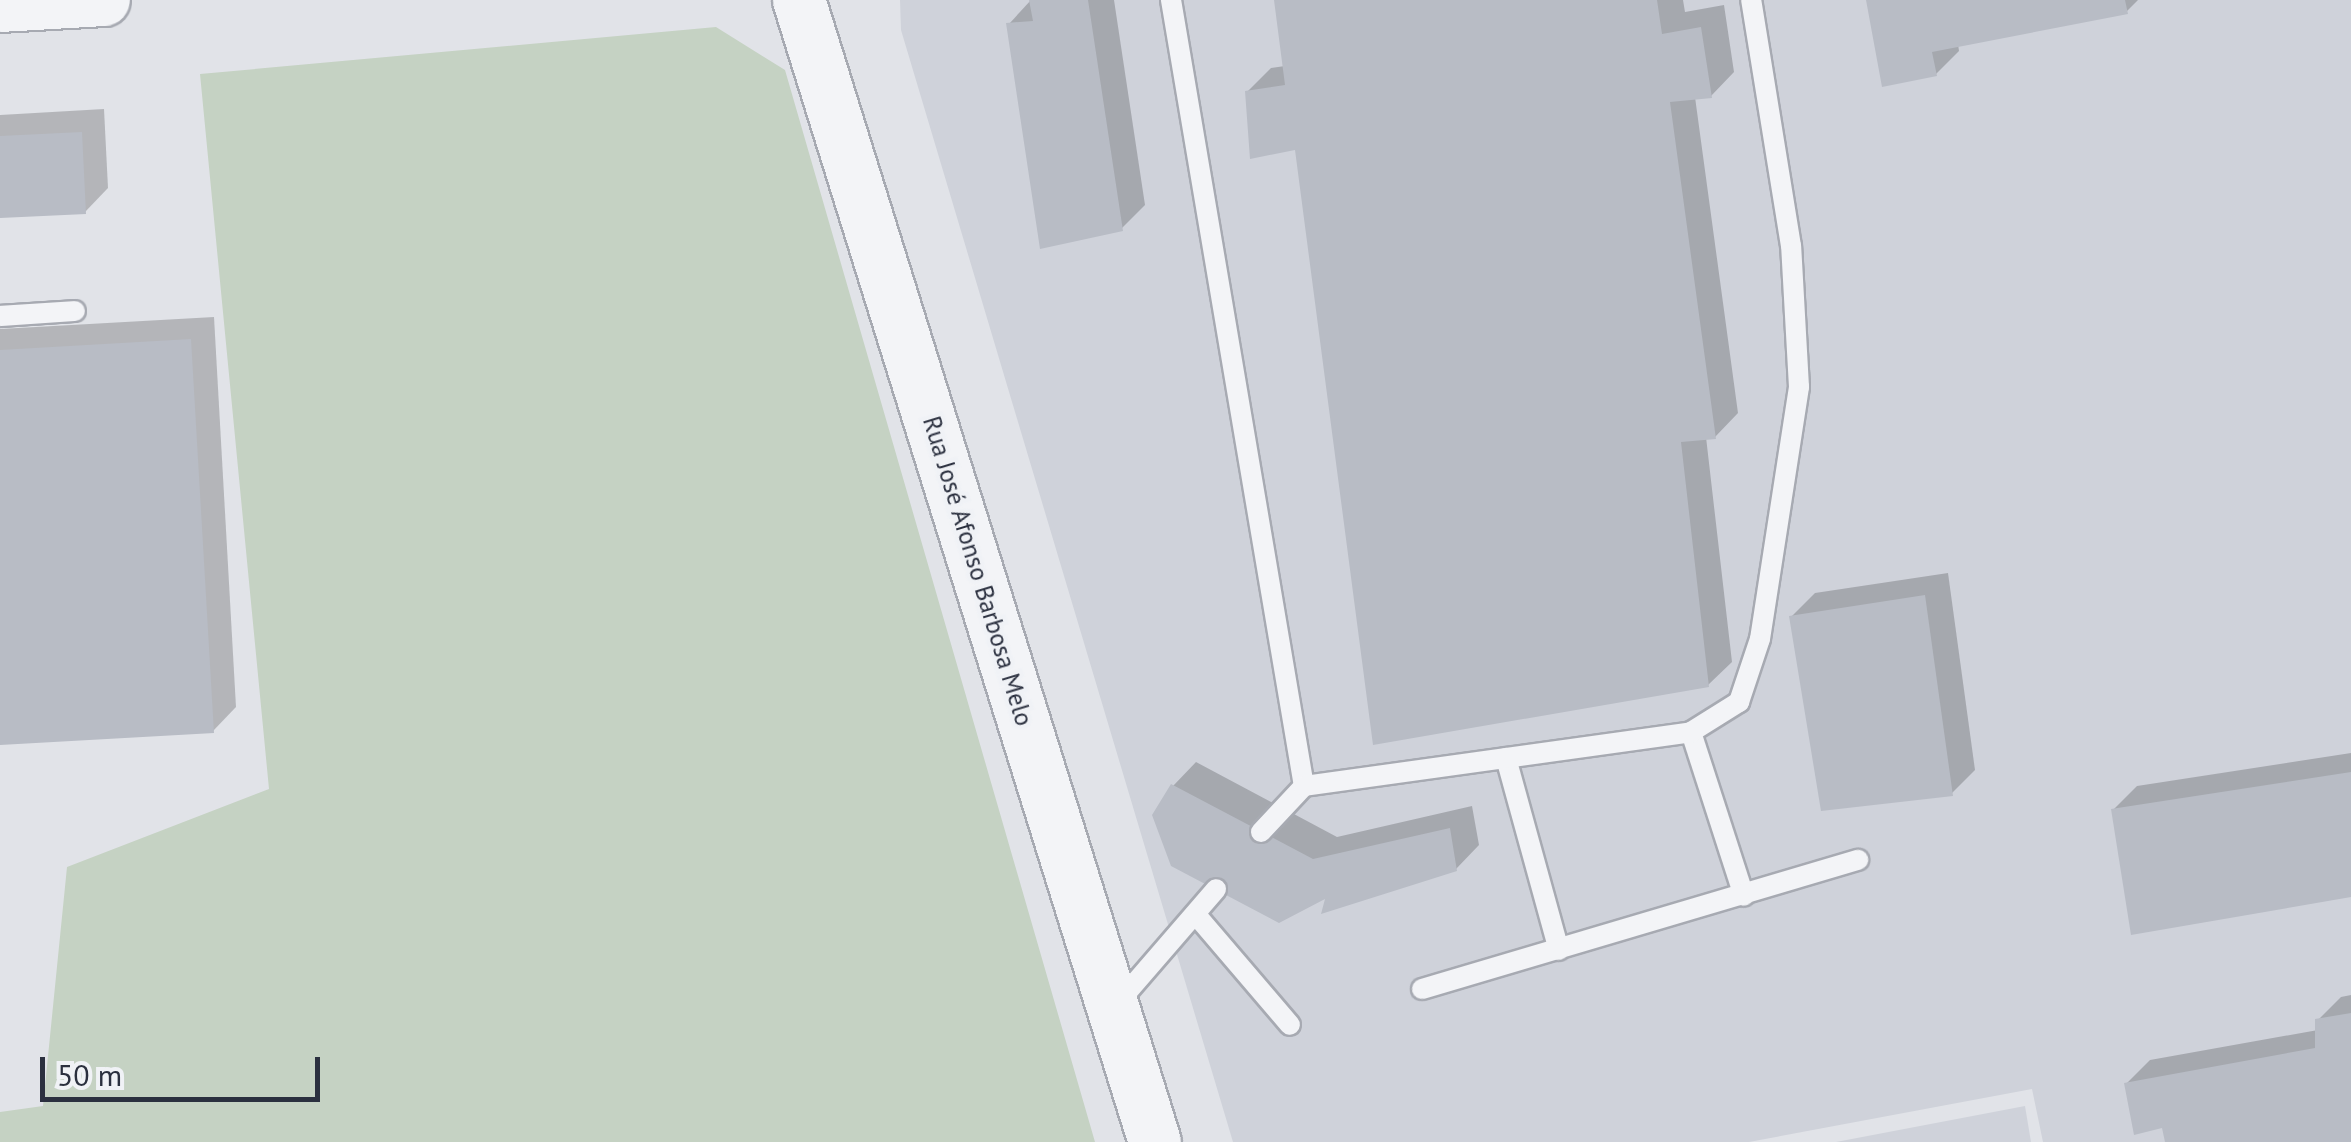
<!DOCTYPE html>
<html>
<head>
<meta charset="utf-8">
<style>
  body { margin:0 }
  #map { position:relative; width:2351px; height:1142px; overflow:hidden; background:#e1e3e8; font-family:"PT Sans",sans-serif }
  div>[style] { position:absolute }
  .built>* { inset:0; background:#cfd2da }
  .green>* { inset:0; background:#c5d2c3 }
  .shadow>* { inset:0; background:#0003 }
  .building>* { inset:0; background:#b8bcc5 }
  .roads { filter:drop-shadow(2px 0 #a7aab2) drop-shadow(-2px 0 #a7aab2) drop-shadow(0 2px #a7aab2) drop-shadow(0 -2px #a7aab2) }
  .service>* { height:20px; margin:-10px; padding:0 10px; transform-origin:10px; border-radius:10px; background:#f3f4f7 }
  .tertiary>* { height:52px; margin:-26px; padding:0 26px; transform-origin:26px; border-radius:26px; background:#f3f4f7 }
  span { translate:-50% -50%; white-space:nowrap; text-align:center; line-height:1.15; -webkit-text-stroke:9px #f0f2f6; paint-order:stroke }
  .street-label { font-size:25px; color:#2b303f }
  .scale { position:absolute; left:40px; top:1057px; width:280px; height:45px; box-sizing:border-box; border:5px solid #2b303f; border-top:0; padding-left:12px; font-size:30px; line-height:35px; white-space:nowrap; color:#2b303f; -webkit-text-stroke:8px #f0f2f6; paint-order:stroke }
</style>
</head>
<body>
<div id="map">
  <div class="built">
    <div style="clip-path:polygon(900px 0,2351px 0,2351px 1142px,2043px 1142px,2032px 1089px,1749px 1142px,1233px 1142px,901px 30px)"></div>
    <div style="clip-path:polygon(2025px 1106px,2031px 1142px,1836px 1142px)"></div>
  </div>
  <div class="green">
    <div style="clip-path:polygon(716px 27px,785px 70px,1095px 1142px,0 1142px,0 1112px,43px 1106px,67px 867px,269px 789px,200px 74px)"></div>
  </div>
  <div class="shadow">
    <div style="clip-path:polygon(1031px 0,1114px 0,1145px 205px,1122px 228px,1009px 24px)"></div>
    <div style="clip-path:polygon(1277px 0,1683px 0,1685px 12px,1724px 5px,1734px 72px,1711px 96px,1695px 97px,1738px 413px,1715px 437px,1706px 437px,1732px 662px,1708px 685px,1297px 147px,1247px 92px,1271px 68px,1285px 66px)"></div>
    <div style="clip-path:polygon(1868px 0,2138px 0,2126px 12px,1958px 44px,1959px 51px,1936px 74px)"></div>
    <div style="clip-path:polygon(104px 109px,108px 188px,85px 212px,0 216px,0 115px)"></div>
    <div style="clip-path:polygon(214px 317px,236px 707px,213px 731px,0 742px,0 329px)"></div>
    <div style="clip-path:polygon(1948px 573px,1975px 770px,1952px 793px,1791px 617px,1815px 593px)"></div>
    <div style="clip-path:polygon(2351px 753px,2351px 894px,2113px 810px,2137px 786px)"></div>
    <div style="clip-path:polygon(1196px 762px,1337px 837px,1472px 806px,1479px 845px,1456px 869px,1328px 895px,1173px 786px)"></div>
    <div style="clip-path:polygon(2351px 995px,2351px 1142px,2167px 1142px,2164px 1125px,2126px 1084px,2150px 1060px,2318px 1030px,2318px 1020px,2341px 997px)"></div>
  </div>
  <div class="building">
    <div style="clip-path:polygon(1029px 0,1088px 0,1123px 231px,1040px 249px,1006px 23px,1033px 21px)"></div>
    <div style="clip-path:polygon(1274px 0,1657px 0,1662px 34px,1701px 27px,1712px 98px,1670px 102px,1716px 439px,1681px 442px,1709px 687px,1373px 745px,1295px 150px,1250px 159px,1245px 91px,1285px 85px)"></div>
    <div style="clip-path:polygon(1866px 0,2125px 0,2128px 14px,1932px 52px,1937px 76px,1882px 87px)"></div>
    <div style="clip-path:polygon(82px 132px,86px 214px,0 218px,0 136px)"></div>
    <div style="clip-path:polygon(191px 339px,214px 733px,0 745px,0 350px)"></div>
    <div style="clip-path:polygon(1925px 595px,1953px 796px,1821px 811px,1789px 616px)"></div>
    <div style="clip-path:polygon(2351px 772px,2351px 897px,2131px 935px,2111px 809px)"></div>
    <div style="clip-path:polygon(1171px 784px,1313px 859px,1450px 828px,1457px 871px,1321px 914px,1325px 899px,1279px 923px,1171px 866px,1152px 815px)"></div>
    <div style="clip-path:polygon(2351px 1013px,2351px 1142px,2165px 1142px,2162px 1128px,2134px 1135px,2124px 1083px,2315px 1048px,2315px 1019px)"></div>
  </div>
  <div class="roads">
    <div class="service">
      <div style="left:1171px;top:0;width:797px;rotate:80.4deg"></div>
      <div style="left:0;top:316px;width:75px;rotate:-3.8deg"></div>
      <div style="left:1691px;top:732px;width:172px;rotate:72.1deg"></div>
      <div style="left:1506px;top:758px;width:199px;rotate:74.6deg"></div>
      <div style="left:1261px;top:832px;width:63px;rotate:-46.9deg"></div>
      <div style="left:1304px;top:786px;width:391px;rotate:-7.9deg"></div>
      <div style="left:1691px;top:732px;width:57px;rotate:-32deg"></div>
      <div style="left:1739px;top:702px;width:66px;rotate:-71.6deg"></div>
      <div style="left:1760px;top:639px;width:255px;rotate:-81.2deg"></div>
      <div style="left:1799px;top:387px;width:141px;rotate:-93.2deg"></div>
      <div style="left:1791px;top:246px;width:249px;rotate:-99.2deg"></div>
      <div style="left:1197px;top:916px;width:143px;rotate:49.5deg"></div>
      <div style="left:1422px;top:989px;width:455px;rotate:-16.5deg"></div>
      <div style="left:1116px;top:1005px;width:153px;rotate:-49.2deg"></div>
    </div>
    <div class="tertiary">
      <div style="left:799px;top:0;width:1196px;rotate:72.69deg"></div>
      <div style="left:0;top:6px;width:104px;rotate:-3.3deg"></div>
    </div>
  </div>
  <div class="street-label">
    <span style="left:978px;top:571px;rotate:73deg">Rua José Afonso Barbosa Melo</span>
  </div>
  <div class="scale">50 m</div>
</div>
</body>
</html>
